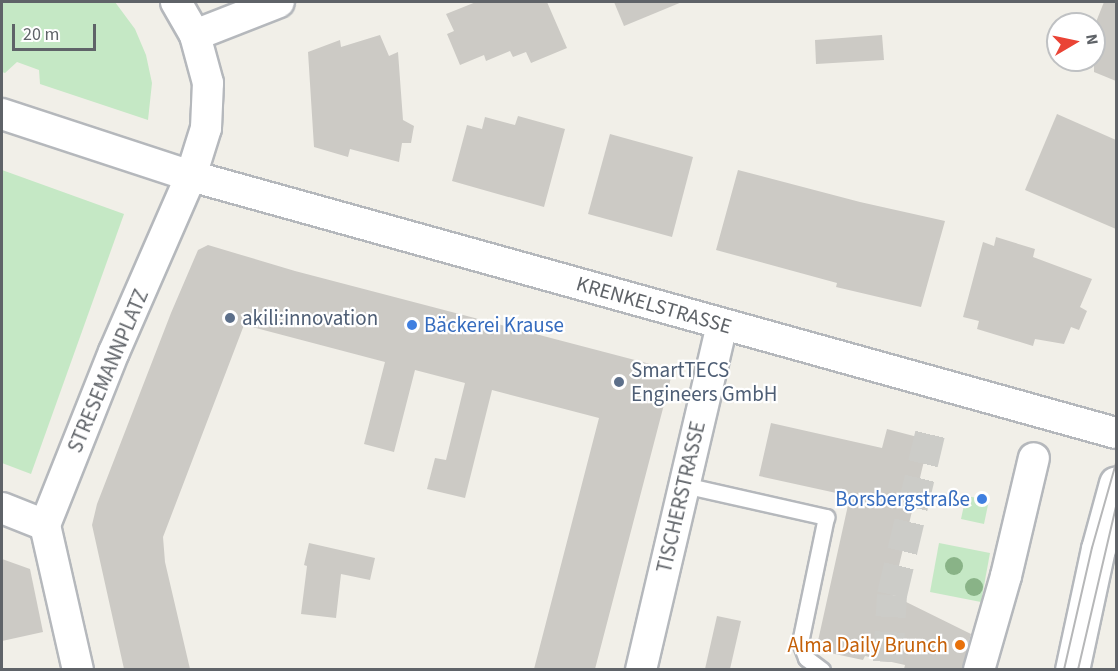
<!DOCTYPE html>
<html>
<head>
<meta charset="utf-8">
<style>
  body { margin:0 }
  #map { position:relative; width:1118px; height:671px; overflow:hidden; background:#f1efe8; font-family:"Source Sans 3",sans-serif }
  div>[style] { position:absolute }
  .green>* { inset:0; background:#c5e8c5 }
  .building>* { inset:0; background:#cccac5 }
  .street-tunnel>* { height:30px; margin-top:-15px; transform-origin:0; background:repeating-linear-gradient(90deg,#ccccc8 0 30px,transparent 0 45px) }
  .roads { filter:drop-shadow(2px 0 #b5b8bc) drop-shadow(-2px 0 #b5b8bc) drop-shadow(0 2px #b5b8bc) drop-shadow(0 -2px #b5b8bc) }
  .lane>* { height:15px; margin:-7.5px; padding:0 7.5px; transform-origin:7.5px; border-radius:7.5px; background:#fff }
  .street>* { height:30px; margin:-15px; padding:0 15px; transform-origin:15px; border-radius:15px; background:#fff }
  .secondary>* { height:33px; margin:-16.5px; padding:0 16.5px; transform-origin:16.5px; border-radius:16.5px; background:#fff }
  .tram>* { height:1.5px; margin:-0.75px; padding:0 0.75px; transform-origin:0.75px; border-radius:0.75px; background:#b6b7b8 }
  .trees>* { width:18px; height:18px; margin:-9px; border-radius:50%; background:#89b387 }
  .dots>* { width:16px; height:16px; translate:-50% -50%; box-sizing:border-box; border:3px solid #fff; border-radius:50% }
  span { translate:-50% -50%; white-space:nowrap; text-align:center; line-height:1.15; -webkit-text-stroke:4.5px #fff; paint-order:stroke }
  .street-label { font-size:21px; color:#5f6368 }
  .service-label { font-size:21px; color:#4e5e75 }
  .left { translate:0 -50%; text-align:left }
  .shop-label { font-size:21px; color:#366cbe }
  .right { translate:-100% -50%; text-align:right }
  .food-label { font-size:21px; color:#c56008 }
  .frame { position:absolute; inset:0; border:3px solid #5f6368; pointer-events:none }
  .north { position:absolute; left:1046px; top:12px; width:60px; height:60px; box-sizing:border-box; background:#fff; border:2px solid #bfc1c3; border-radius:50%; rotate:81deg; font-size:16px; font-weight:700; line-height:24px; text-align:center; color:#5f6368 }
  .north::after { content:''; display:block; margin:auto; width:21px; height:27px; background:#ea4335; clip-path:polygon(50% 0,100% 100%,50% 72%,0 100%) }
  .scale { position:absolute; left:12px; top:24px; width:84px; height:27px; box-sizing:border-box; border:3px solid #5f6368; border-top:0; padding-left:8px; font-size:18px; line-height:21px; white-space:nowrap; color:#5f6368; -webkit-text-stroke:4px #fff; paint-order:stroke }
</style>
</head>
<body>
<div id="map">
  <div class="green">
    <div style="clip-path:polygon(2px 2px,115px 2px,135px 29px,146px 55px,152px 83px,148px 120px,40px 84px,39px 70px,17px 62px,5px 73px,2px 72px)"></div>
    <div style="clip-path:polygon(2px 170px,124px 214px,31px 474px,2px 463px)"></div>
    <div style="clip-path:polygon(966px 496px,989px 500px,984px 524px,961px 519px)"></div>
    <div style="clip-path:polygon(939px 543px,990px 553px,981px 602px,930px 592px)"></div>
  </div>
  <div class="building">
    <div style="clip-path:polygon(476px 2px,547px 2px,567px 48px,531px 63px,526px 52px,513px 57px,510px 51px,486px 61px,484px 55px,460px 65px,447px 34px,454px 31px,446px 14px)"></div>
    <div style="clip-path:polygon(614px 2px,682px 2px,624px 26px)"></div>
    <div style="clip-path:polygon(1104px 2px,1116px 2px,1116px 81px,1094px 72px,1094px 27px)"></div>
    <div style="clip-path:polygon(380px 35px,389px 56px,398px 52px,403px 120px,414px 126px,411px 143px,402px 143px,399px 162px,350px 149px,348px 157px,314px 147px,308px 52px,340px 40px,341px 47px)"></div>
    <div style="clip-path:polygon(882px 35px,884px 60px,816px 64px,815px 40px)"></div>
    <div style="clip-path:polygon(1057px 114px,1116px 140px,1116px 229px,1025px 190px)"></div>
    <div style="clip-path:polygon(518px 116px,565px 129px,544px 207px,452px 181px,467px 125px,482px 129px,485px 117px,515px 125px)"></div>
    <div style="clip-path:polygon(610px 134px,693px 157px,672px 237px,588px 214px)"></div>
    <div style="clip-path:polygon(738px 170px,860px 202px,945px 221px,921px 307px,836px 287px,837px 283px,716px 250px)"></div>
    <div style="clip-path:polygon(996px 237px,1035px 249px,1033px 257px,1092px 279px,1080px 307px,1087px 311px,1079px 330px,1071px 327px,1064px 344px,1035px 339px,1033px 346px,977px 329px,979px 321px,963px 317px,983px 242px,994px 246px)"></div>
    <div style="clip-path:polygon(208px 245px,295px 271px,673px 370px,595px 669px,534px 669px,599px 418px,492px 390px,465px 498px,427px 489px,435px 458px,446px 460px,465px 383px,415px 370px,394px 452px,364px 444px,385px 362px,244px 325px,163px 537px,165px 562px,190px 669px,124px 669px,92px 525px,97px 504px,171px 313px,198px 250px)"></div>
    <div style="clip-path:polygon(771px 423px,882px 448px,887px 429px,929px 440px,892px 595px,971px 634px,962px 669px,904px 669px,905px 665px,865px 656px,863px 660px,816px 650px,850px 496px,759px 476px)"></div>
    <div style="clip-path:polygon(309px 543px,375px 558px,370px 580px,341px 574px,336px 618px,301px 614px,307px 566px,304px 565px)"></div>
    <div style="clip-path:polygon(2px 559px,30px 569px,43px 632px,2px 641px)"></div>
    <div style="clip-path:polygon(717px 616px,741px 621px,730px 669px,705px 669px)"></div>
  </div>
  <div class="street-tunnel">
    <div style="left:888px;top:662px;width:67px;rotate:-86.6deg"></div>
    <div style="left:892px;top:595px;width:170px;rotate:-76.7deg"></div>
  </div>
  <div class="roads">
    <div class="lane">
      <div style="left:684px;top:485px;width:146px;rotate:12.7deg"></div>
      <div style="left:826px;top:517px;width:128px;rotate:101.7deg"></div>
      <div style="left:800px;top:642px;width:17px;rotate:69deg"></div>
      <div style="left:806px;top:658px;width:20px;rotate:37deg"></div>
    </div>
    <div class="street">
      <div style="left:195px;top:35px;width:90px;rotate:-21.4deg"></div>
      <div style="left:2px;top:114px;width:199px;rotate:18.2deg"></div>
      <div style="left:191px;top:176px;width:960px;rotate:15.53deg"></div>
      <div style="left:2px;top:508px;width:46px;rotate:21.6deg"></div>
      <div style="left:45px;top:525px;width:186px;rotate:-68.3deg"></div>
      <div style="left:114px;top:352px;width:192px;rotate:-66.4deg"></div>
      <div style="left:191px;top:176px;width:50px;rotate:-72.6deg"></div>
      <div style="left:206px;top:128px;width:45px;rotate:-87.5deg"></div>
      <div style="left:208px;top:83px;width:50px;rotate:-105.2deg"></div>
      <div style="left:195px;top:35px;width:38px;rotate:-120deg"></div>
      <div style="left:45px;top:525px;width:149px;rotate:77.2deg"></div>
      <div style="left:641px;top:670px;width:355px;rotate:-76.8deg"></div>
      <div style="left:979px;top:670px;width:98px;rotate:-74deg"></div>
      <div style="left:1006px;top:576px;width:121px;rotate:-76.7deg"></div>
    </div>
    <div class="secondary">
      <div style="left:1072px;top:670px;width:124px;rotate:-77.9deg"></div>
      <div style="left:1098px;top:549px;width:68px;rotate:-74.7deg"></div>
    </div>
  </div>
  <div class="tram">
    <div style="left:1064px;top:670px;width:125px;rotate:-77.1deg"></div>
    <div style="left:1092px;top:548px;width:88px;rotate:-74.2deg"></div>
    <div style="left:1078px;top:670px;width:167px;rotate:-76.9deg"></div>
  </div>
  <div class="trees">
    <div style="left:954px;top:566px"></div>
    <div style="left:974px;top:587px"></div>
  </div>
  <div class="dots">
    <div style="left:230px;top:318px;background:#5c6f8a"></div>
    <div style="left:412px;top:325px;background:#3f7fe0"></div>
    <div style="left:619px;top:382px;background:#5c6f8a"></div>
    <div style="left:982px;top:499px;background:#3f7fe0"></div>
    <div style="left:960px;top:645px;background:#e8710a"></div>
  </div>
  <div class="street-label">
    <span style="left:654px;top:305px;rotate:16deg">KRENKELSTRASSE</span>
    <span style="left:108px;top:371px;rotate:-67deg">STRESEMANNPLATZ</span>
    <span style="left:681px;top:497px;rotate:-77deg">TISCHERSTRASSE</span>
  </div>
  <div class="service-label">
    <span class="left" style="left:242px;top:318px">akili:innovation</span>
    <span class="left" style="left:631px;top:382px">SmartTECS<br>Engineers GmbH</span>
  </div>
  <div class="shop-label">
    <span class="left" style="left:424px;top:325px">Bäckerei Krause</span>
    <span class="right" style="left:970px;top:499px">Borsbergstraße</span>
  </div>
  <div class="food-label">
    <span class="right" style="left:948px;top:645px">Alma Daily Brunch</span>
  </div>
  <div class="frame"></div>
  <div class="north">N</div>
  <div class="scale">20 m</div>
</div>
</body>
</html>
